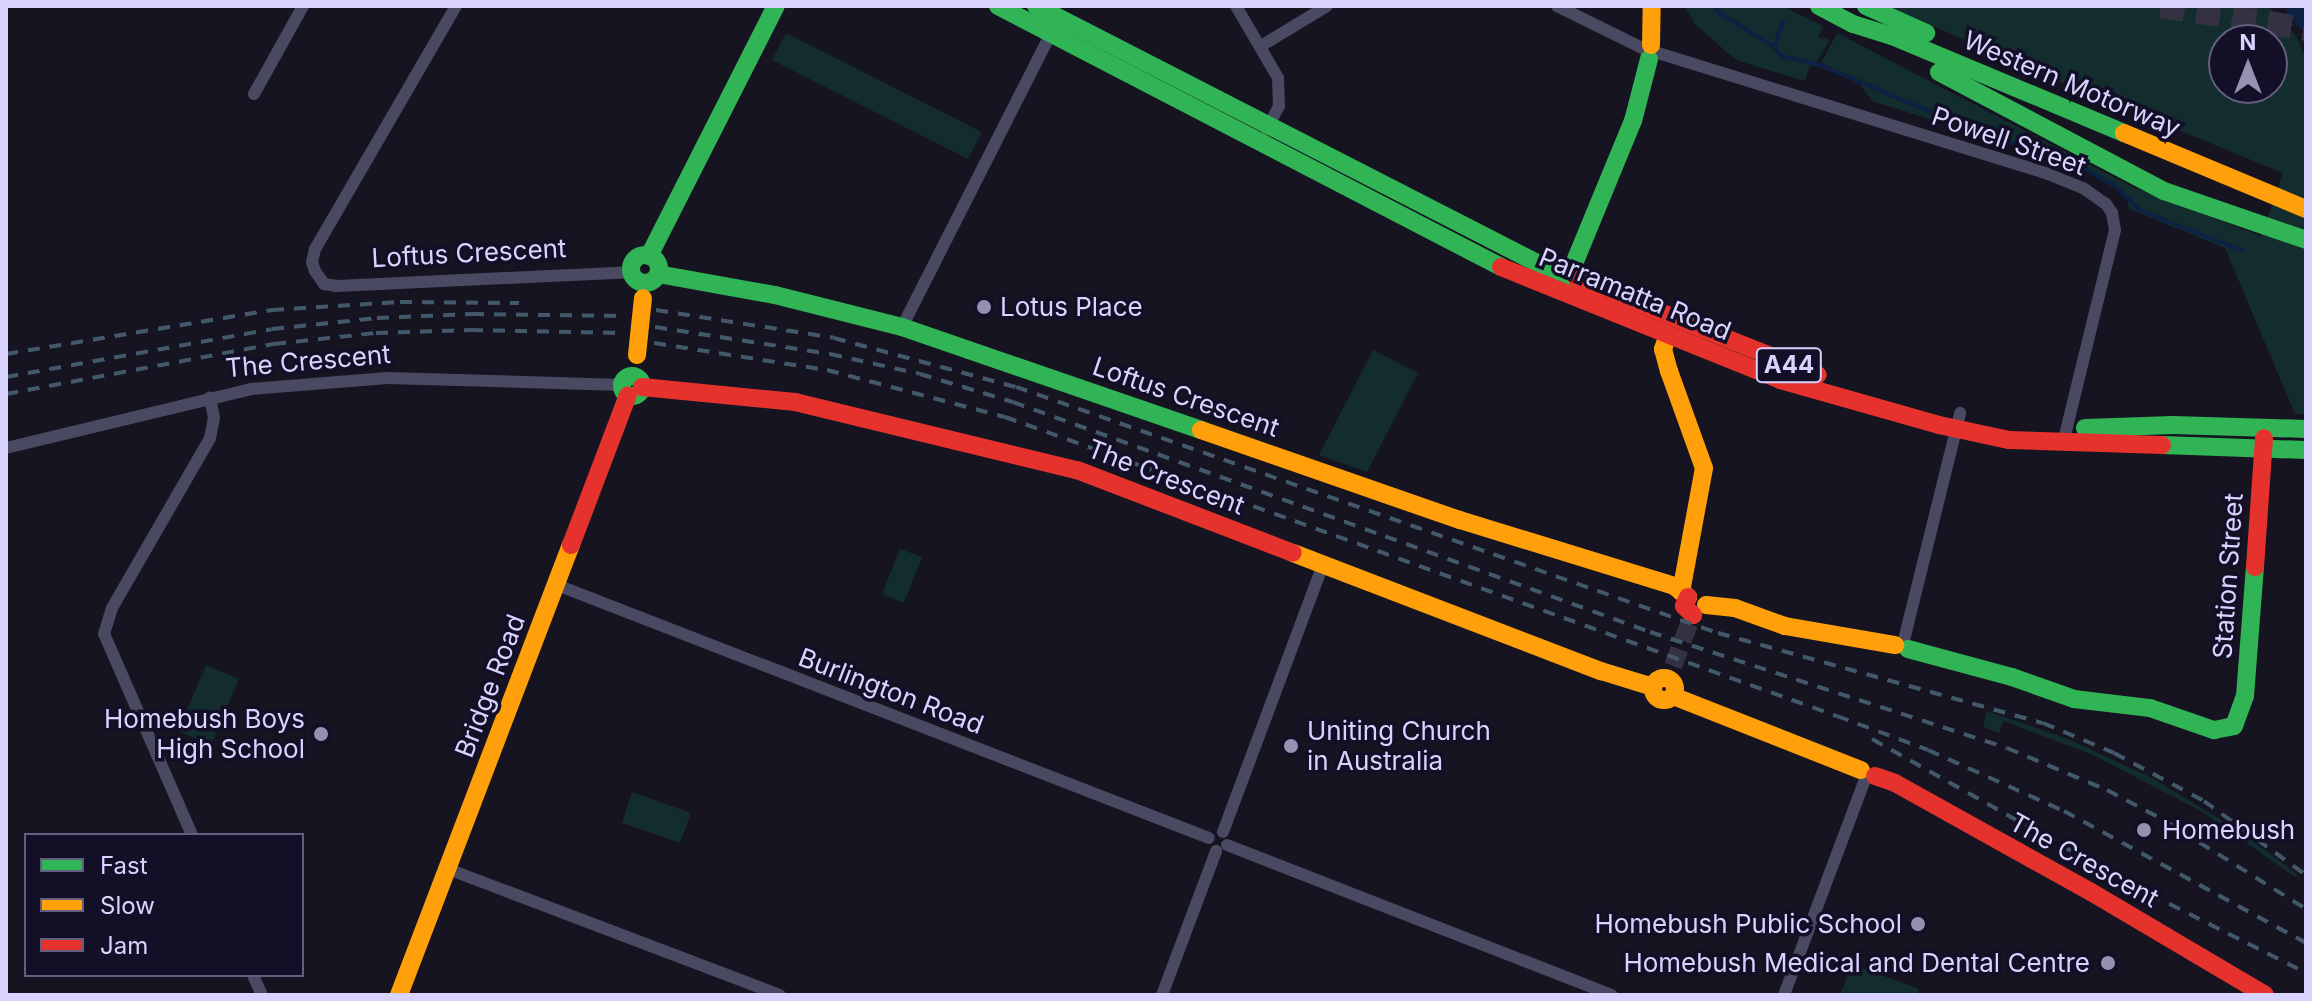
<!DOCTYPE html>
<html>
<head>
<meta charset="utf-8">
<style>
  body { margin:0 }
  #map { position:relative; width:2312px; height:1001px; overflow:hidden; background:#161421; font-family:Inter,sans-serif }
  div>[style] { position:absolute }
  .green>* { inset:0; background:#132c2d }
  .stream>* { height:4px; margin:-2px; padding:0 2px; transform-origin:2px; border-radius:2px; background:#0d2144 }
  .river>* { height:26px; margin:-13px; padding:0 13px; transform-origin:13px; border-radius:13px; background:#0d2144 }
  .secondary-tunnel>* { height:18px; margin-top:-9px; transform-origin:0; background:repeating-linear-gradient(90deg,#333142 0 18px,transparent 0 27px) }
  .highway-tunnel>* { height:24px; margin-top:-12px; transform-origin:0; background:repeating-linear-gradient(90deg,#333142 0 24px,transparent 0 36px) }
  .street>* { height:12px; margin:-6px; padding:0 6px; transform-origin:6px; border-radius:6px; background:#4a4962 }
  .fast>* { height:18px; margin:-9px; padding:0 9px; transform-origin:9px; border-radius:9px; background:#30b455 }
  .fast>.ring { margin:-9px; padding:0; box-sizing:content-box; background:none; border:18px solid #30b455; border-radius:50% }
  .slow>* { height:18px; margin:-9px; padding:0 9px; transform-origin:9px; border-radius:9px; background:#ff9f0a }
  .slow>.ring { margin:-9px; padding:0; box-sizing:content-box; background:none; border:18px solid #ff9f0a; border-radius:50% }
  .jam>* { height:18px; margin:-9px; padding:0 9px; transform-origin:9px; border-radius:9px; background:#e5322d }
  .rail>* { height:4px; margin-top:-2px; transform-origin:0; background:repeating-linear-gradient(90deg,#43596b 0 12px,transparent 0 22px) }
  .slow-bridge>* { height:18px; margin:-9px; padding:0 9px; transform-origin:9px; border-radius:9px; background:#ff9f0a }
  .dots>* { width:22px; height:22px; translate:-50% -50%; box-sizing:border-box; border:4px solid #130f26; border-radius:50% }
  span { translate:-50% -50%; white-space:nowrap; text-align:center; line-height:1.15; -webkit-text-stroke:7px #130f26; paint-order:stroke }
  .shield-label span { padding:2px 6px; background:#130f26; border:2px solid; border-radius:6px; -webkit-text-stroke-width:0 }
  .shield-label { font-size:24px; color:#d9d4ff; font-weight:700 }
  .street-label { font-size:26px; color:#d9d4ff }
  .poi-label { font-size:26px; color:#d9d4ff }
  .left { translate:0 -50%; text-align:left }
  .right { translate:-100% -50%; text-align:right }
  .frame { position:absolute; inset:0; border:8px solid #d9d4ff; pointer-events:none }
  .legend { position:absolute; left:24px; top:833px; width:280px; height:144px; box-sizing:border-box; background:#130f26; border:2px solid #625e7d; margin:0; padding:10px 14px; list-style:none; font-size:24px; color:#d9d4ff }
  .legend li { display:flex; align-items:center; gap:16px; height:40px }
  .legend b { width:40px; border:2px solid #625e7d }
  .north { position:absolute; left:2208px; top:24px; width:80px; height:80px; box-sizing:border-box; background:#130f26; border:2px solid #625e7d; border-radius:50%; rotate:0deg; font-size:22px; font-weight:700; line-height:32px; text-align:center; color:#d9d4ff }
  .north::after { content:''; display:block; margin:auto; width:28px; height:36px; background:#9591b1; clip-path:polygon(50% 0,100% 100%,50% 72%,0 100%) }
</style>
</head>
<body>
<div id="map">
  <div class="green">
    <div style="clip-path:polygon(1684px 6px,1782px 6px,1823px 26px,1818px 37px,1830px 40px,1814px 66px,1810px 66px,1805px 81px,1736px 60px,1695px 24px)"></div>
    <div style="clip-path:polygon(evenodd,1887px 6px,2269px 6px,2297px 37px,2306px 59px,2306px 414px,2295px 414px,2225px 248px,2129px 209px,2127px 198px,2117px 186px,2075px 162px,1979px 131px,1821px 63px,1837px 33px,2135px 188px,2261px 236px,2283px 173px,2044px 75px,1887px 6px,2224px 40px,2272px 40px,2272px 88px,2224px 88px,2224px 40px)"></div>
    <div style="clip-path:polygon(786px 33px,982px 132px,968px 159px,772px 60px)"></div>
    <div style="clip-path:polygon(1860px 84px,1980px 135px,1872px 101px)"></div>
    <div style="clip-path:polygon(1373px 350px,1418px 373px,1367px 472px,1319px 455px)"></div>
    <div style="clip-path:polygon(900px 549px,922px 557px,904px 603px,882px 594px)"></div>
    <div style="clip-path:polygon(206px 665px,239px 679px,211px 745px,178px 731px)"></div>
    <div style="clip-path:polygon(1987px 711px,2068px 739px,2152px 778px,2238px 830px,2297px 874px,2295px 877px,2201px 811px,2093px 755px,2004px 721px,1999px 733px,1983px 727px)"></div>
    <div style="clip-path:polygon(632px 792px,691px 813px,680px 843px,622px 823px)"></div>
    <div style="clip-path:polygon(1852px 964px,1919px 989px,1917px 995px,1840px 995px)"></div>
  </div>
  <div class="stream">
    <div style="left:1715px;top:6px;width:7px;rotate:63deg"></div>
    <div style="left:1718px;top:12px;width:66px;rotate:32deg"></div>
    <div style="left:1774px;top:47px;width:11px;rotate:52deg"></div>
    <div style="left:1781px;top:56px;width:40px;rotate:13deg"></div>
    <div style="left:1820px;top:65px;width:172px;rotate:23deg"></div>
    <div style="left:1978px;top:132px;width:102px;rotate:17.7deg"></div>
    <div style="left:2075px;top:163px;width:46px;rotate:29.9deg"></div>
    <div style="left:2115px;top:186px;width:36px;rotate:44deg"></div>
    <div style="left:2141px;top:211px;width:110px;rotate:21.4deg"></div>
    <div style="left:1774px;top:47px;width:28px;rotate:-71deg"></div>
  </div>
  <div class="river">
    <div style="left:2298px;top:6px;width:13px;rotate:51deg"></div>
  </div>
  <div class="secondary-tunnel">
    <div style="left:1673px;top:666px;width:53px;rotate:-69.2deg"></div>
  </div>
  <div class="highway-tunnel">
    <div style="left:2161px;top:6px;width:147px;rotate:9deg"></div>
  </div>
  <div class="street">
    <div style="left:456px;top:6px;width:281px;rotate:120.1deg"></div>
    <div style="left:315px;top:249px;width:13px;rotate:103deg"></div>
    <div style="left:312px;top:262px;width:9px;rotate:72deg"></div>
    <div style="left:315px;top:271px;width:16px;rotate:55deg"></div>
    <div style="left:324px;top:284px;width:13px;rotate:9deg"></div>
    <div style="left:337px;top:286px;width:294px;rotate:-2.7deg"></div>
    <div style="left:1236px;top:6px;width:83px;rotate:59.7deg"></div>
    <div style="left:1278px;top:78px;width:28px;rotate:88deg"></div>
    <div style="left:1279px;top:106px;width:26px;rotate:118deg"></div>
    <div style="left:1557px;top:6px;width:97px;rotate:26.3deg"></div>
    <div style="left:1261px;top:46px;width:77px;rotate:-31.2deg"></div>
    <div style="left:1658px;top:53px;width:408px;rotate:17.2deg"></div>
    <div style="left:2048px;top:174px;width:38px;rotate:22deg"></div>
    <div style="left:2083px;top:188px;width:28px;rotate:35deg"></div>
    <div style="left:2106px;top:204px;width:11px;rotate:56deg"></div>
    <div style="left:2112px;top:213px;width:17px;rotate:80deg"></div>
    <div style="left:2115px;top:230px;width:219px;rotate:103.7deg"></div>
    <div style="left:254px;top:94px;width:101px;rotate:-60.9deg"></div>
    <div style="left:902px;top:327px;width:333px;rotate:-63.1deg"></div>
    <div style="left:6px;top:448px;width:252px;rotate:-13.5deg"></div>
    <div style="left:251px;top:389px;width:137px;rotate:-4.6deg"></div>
    <div style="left:388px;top:378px;width:233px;rotate:1.7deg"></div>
    <div style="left:557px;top:585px;width:699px;rotate:21.21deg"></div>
    <div style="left:1904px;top:640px;width:234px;rotate:-76.1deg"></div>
    <div style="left:1223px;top:832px;width:286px;rotate:-69.5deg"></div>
    <div style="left:192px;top:835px;width:219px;rotate:-113.6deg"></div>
    <div style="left:104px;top:634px;width:27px;rotate:-73deg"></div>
    <div style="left:112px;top:608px;width:196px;rotate:-60deg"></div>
    <div style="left:210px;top:438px;width:20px;rotate:-79deg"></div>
    <div style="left:214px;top:418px;width:21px;rotate:-101deg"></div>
    <div style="left:1227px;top:845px;width:413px;rotate:21.3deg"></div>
    <div style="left:448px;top:869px;width:355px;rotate:20.8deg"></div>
    <div style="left:253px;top:975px;width:22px;rotate:66deg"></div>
    <div style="left:1162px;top:995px;width:154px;rotate:-69.4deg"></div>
    <div style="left:1784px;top:995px;width:230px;rotate:-69.4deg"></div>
  </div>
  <div class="fast">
    <div style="left:998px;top:6px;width:567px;rotate:27.42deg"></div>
    <div style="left:1036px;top:6px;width:565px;rotate:27.15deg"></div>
    <div style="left:1539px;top:264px;width:41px;rotate:21.5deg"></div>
    <div style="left:1819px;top:6px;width:38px;rotate:28deg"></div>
    <div style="left:1853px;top:24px;width:41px;rotate:17.1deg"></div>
    <div style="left:1892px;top:36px;width:251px;rotate:22.7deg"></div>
    <div style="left:1866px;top:6px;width:66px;rotate:24.2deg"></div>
    <div style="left:1939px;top:72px;width:255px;rotate:27.9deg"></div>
    <div style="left:2164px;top:191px;width:150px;rotate:19deg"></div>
    <div class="ring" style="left:631px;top:255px;width:10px;height:10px"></div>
    <div style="left:649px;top:256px;width:280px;rotate:-63.1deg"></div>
    <div style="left:658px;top:274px;width:119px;rotate:10.2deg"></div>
    <div style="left:775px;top:295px;width:131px;rotate:14.1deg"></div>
    <div style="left:902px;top:327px;width:316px;rotate:19deg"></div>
    <div style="left:1564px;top:288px;width:181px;rotate:-67.6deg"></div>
    <div style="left:1633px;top:121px;width:64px;rotate:-75.5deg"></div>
    <div class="ring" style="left:622px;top:376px;width:2px;height:2px"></div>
    <div style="left:2085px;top:428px;width:88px;rotate:-2deg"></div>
    <div style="left:2173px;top:425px;width:133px;rotate:1.7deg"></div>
    <div style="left:2162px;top:445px;width:144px;rotate:2deg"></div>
    <div style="left:1908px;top:649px;width:108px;rotate:15.1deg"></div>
    <div style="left:2012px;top:677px;width:66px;rotate:19.5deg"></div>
    <div style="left:2074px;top:699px;width:77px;rotate:6.8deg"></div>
    <div style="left:2150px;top:708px;width:68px;rotate:19deg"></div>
    <div style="left:2214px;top:730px;width:20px;rotate:-11deg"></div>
    <div style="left:2234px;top:726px;width:32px;rotate:-70deg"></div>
    <div style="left:2245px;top:696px;width:129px;rotate:-85.6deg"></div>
  </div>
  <div class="slow">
    <div style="left:1651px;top:45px;width:39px;rotate:-89deg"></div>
    <div style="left:2124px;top:133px;width:197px;rotate:22.7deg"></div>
    <div style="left:1667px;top:337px;width:13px;rotate:108deg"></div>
    <div style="left:1663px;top:349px;width:23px;rotate:75deg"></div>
    <div style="left:1669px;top:371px;width:103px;rotate:70.2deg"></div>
    <div style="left:1704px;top:468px;width:126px;rotate:100.5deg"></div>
    <div style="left:1201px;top:430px;width:274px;rotate:19.2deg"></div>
    <div style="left:1460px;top:520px;width:224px;rotate:17.1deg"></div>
    <div style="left:1674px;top:586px;width:18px;rotate:38deg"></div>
    <div style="left:1293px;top:553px;width:330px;rotate:21deg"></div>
    <div style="left:1601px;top:671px;width:54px;rotate:17.1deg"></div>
    <div style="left:1706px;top:605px;width:29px;rotate:6deg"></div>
    <div style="left:1735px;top:608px;width:53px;rotate:19.8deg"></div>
    <div style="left:1785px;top:626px;width:112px;rotate:9.8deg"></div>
    <div class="ring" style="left:1653px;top:678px;width:4px;height:4px"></div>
    <div style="left:1673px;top:696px;width:202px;rotate:21.5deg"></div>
    <div style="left:399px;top:995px;width:482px;rotate:-69.1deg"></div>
  </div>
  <div class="jam">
    <div style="left:1501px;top:267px;width:301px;rotate:22deg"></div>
    <div style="left:1780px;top:380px;width:165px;rotate:15.8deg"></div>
    <div style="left:1939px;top:425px;width:72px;rotate:12.1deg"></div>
    <div style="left:2009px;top:440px;width:153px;rotate:1.9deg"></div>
    <div style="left:1577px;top:279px;width:259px;rotate:21.7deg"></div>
    <div style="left:642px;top:387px;width:154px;rotate:5.6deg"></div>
    <div style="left:795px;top:402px;width:290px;rotate:13.6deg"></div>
    <div style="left:1077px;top:470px;width:231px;rotate:21deg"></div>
    <div style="left:571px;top:545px;width:160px;rotate:-69.2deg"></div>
    <div style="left:2255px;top:567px;width:129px;rotate:-86deg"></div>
    <div style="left:1688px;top:597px;width:10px;rotate:114deg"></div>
    <div style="left:1684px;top:606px;width:13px;rotate:45deg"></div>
    <div style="left:1875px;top:776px;width:21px;rotate:19deg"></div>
    <div style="left:1895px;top:783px;width:224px;rotate:29.1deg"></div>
    <div style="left:2091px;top:892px;width:202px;rotate:30.6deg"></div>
  </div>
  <div class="rail">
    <div style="left:656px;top:310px;width:180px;rotate:8.9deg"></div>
    <div style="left:834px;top:338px;width:188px;rotate:15.1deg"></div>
    <div style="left:1016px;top:387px;width:744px;rotate:19.31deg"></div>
    <div style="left:1718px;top:633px;width:337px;rotate:15.5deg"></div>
    <div style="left:2043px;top:723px;width:77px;rotate:22.9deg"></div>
    <div style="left:2114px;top:753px;width:102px;rotate:28.1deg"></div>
    <div style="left:2204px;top:801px;width:126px;rotate:36deg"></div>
    <div style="left:655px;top:327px;width:177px;rotate:8.8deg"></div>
    <div style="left:830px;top:354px;width:92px;rotate:12.5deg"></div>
    <div style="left:920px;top:374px;width:97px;rotate:16.8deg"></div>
    <div style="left:1013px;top:402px;width:677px;rotate:19.85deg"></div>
    <div style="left:1650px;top:632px;width:375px;rotate:18deg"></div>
    <div style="left:2007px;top:748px;width:108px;rotate:22.8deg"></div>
    <div style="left:2107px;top:790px;width:62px;rotate:27.8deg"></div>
    <div style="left:2162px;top:819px;width:170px;rotate:32deg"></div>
    <div style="left:654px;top:343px;width:175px;rotate:8.9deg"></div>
    <div style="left:827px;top:370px;width:184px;rotate:14.8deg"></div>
    <div style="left:1005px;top:417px;width:884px;rotate:19.77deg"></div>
    <div style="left:1837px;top:716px;width:97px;rotate:20.5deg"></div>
    <div style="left:1928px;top:750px;width:149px;rotate:24.2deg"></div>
    <div style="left:2064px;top:811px;width:276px;rotate:28.6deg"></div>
    <div style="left:6px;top:354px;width:270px;rotate:-9.4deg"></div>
    <div style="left:272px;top:310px;width:128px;rotate:-3.6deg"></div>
    <div style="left:400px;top:302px;width:119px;rotate:0.5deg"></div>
    <div style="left:6px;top:377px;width:270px;rotate:-10.2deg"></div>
    <div style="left:272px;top:329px;width:106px;rotate:-6deg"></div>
    <div style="left:377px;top:318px;width:95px;rotate:-2.4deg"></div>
    <div style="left:472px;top:314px;width:154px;rotate:0.7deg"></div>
    <div style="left:6px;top:394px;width:273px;rotate:-10.6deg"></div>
    <div style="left:274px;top:344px;width:103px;rotate:-6.2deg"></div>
    <div style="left:376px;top:333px;width:95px;rotate:-1.8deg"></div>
    <div style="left:471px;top:330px;width:153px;rotate:1.1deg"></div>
    <div style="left:1872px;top:739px;width:296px;rotate:29.3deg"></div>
    <div style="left:2130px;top:884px;width:197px;rotate:26.8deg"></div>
  </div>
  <div class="slow-bridge">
    <div style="left:637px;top:355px;width:57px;rotate:-84deg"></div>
  </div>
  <div class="dots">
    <div style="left:984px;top:307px;background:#9591b1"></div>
    <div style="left:321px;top:734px;background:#9591b1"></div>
    <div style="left:1291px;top:746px;background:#9591b1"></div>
    <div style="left:2144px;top:830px;background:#9591b1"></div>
    <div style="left:1918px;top:924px;background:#9591b1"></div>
    <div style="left:2108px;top:963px;background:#9591b1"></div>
  </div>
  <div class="shield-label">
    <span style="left:1789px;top:365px">A44</span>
  </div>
  <div class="street-label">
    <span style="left:2072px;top:84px;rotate:23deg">Western Motorway</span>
    <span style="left:2009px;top:141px;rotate:19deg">Powell Street</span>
    <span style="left:469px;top:253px;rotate:-3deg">Loftus Crescent</span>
    <span style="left:1635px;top:294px;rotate:22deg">Parramatta Road</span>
    <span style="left:308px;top:361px;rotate:-5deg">The Crescent</span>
    <span style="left:1186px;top:397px;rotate:19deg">Loftus Crescent</span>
    <span style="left:1166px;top:477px;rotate:21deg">The Crescent</span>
    <span style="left:2228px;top:576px;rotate:-86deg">Station Street</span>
    <span style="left:490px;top:686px;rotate:-69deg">Bridge Road</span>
    <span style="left:891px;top:691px;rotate:21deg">Burlington Road</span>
    <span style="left:2084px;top:860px;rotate:29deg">The Crescent</span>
  </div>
  <div class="poi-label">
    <span class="left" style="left:1000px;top:307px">Lotus Place</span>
    <span class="right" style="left:305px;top:734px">Homebush Boys<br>High School</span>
    <span class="left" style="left:1307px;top:746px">Uniting Church<br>in Australia</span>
    <span class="left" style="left:2162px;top:830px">Homebush</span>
    <span class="right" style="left:1902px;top:924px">Homebush Public School</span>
    <span class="right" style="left:2090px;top:963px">Homebush Medical and Dental Centre</span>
  </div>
  <div class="frame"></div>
  <ul class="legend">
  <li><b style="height:10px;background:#30b455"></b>Fast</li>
  <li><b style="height:10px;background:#ff9f0a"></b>Slow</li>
  <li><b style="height:10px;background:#e5322d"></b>Jam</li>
  </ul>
  <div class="north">N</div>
</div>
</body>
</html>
